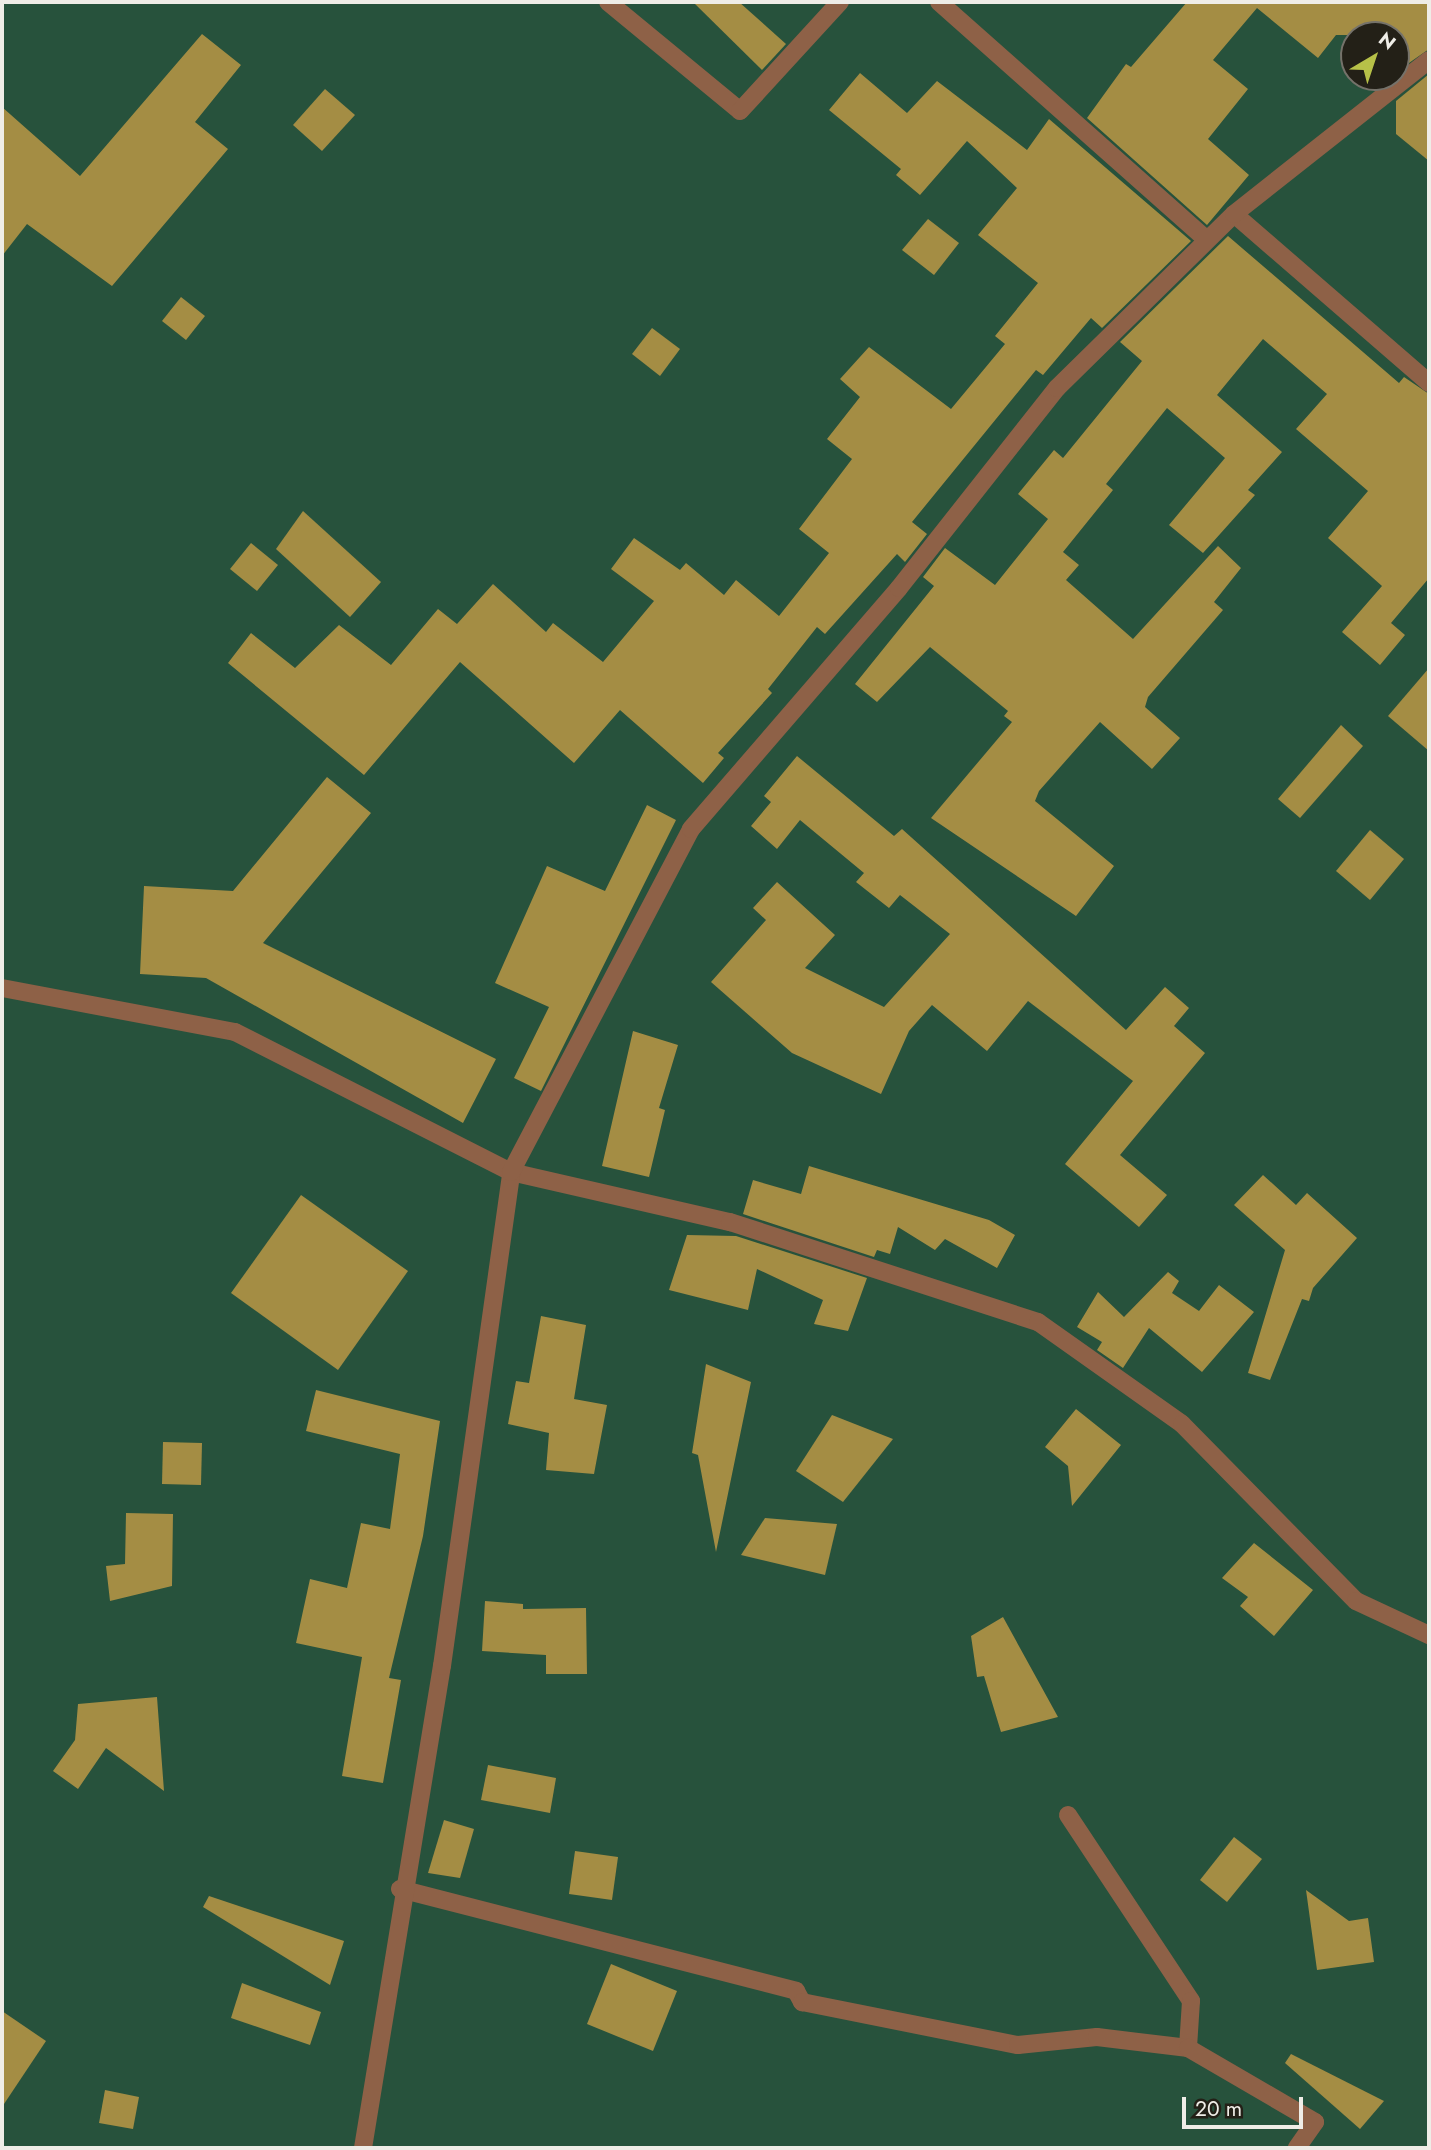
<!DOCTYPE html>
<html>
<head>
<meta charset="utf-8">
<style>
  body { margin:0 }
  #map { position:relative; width:1431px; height:2150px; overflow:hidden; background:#232017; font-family:Jost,sans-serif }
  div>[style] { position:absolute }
  .green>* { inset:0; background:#27523c }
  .building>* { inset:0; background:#a48d44 }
  .minor>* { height:18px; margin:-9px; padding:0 9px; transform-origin:9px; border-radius:9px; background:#8e6147 }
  span { translate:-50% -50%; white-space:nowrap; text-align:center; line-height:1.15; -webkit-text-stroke:7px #232017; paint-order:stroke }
  .frame { position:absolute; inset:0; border:4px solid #efede7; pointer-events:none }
  .north { position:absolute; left:1340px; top:21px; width:70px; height:70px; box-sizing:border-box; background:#232017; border:2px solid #75726a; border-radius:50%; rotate:39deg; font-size:19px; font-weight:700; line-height:28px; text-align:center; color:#efede7 }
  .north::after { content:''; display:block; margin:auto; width:24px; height:32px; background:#b7c148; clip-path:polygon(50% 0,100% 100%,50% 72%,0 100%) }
  .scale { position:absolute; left:1182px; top:2097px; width:121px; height:32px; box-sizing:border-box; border:4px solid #efede7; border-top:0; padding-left:9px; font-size:21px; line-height:24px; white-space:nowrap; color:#efede7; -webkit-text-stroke:5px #232017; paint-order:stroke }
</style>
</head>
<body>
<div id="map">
  <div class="green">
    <div style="clip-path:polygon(evenodd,2px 2px,1429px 2px,1429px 2148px,2px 2148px,2px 2px,1354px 35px,1396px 35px,1396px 77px,1354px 77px,1354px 35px)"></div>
  </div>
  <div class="building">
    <div style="clip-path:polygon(693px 2px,739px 2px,786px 44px,762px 70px)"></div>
    <div style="clip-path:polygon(1187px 2px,1429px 2px,1429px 49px,1396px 72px,1396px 35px,1336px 35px,1318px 58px,1257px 8px,1213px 60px,1248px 89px,1208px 139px,1249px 175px,1207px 225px,1087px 118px,1126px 64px,1131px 67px)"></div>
    <div style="clip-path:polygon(202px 34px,241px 65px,195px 122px,228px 149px,112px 286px,27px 224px,2px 256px,2px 107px,80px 176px)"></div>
    <div style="clip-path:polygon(860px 73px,907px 113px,937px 81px,1027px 150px,1049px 119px,1191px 241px,1102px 328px,1091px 318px,1043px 375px,1036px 370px,912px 522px,927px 534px,905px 562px,897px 554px,825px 634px,817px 627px,768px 689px,772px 693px,718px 753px,724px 758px,703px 783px,620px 710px,574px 763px,460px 662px,364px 775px,228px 663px,251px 633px,295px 668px,339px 625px,391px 665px,438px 609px,457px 624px,493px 584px,546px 632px,553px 623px,603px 662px,654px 601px,611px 569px,634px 538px,680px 570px,686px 563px,724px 595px,736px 580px,779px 616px,829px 553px,799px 529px,852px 459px,827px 439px,860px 397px,840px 379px,869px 347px,951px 409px,1005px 344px,995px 336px,1038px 283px,978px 235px,1017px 188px,967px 141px,920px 195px,896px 175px,901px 169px,829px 110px)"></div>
    <div style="clip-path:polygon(1429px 74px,1429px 161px,1396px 134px,1396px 101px)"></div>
    <div style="clip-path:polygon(325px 89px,355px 115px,322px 151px,293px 125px)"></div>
    <div style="clip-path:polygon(928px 219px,959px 243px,934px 275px,902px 250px)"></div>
    <div style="clip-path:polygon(1228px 236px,1399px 383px,1404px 377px,1429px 394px,1429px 578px,1391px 623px,1405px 635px,1380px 665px,1342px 632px,1382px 586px,1328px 538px,1368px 491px,1296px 429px,1327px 394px,1263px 339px,1217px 395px,1282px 452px,1248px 490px,1255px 495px,1203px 553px,1169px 525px,1225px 458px,1167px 408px,1106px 484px,1113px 490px,1063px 552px,1079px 565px,1066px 580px,1133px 639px,1218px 546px,1241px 568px,1214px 602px,1223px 610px,1148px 697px,1145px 707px,1180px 738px,1152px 769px,1100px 722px,1039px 791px,1035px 801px,1114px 866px,1076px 916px,931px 818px,1012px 722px,1004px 716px,1008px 711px,930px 647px,877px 702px,855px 684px,934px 586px,923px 577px,945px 548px,995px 585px,1048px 519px,1018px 494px,1054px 450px,1063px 458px,1142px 361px,1120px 342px)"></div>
    <div style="clip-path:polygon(181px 297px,205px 316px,186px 340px,162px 321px)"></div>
    <div style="clip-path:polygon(652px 328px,680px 349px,660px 376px,632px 354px)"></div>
    <div style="clip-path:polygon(303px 511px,381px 582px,350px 617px,276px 549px)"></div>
    <div style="clip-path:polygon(251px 543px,278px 565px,257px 591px,230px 569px)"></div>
    <div style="clip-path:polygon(1429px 668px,1429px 751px,1388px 716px)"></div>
    <div style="clip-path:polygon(1341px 725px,1363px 746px,1300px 818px,1278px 799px)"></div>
    <div style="clip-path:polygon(797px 756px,894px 836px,902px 829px,1126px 1030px,1165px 987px,1189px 1008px,1174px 1026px,1205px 1053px,1120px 1155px,1167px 1195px,1139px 1227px,1065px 1164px,1133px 1081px,1028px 1001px,987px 1051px,932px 1005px,909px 1031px,881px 1094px,792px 1053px,711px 982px,766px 920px,753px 908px,777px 882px,835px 935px,805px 968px,884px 1007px,950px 934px,900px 895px,889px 908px,856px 882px,864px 873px,800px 820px,777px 849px,751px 826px,771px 802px,764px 796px)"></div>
    <div style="clip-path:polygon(327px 777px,371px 813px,263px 943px,496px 1059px,463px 1123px,206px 978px,140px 974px,144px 886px,233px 891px)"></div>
    <div style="clip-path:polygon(647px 805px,676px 820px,541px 1091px,514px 1078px,549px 1007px,495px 983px,547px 866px,605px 891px)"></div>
    <div style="clip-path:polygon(1370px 830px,1404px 859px,1370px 900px,1336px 871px)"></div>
    <div style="clip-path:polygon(633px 1031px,678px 1045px,659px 1108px,665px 1110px,649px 1177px,602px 1166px)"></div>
    <div style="clip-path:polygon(809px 1166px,989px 1220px,1015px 1235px,997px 1268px,945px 1239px,935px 1250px,898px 1227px,890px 1254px,877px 1250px,874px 1257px,743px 1214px,753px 1180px,801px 1194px)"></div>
    <div style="clip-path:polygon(1263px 1175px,1296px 1205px,1307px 1193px,1357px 1238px,1313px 1288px,1309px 1301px,1302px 1299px,1270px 1380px,1248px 1373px,1285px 1250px,1234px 1205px)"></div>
    <div style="clip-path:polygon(301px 1195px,408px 1271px,338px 1370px,231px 1293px)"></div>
    <div style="clip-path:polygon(687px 1235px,736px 1236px,867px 1278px,848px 1331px,814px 1324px,823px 1300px,757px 1269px,748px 1310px,669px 1290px)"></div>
    <div style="clip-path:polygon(1168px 1272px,1179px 1281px,1172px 1293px,1199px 1311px,1219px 1285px,1254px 1312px,1202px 1372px,1149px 1328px,1123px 1368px,1097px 1350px,1102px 1342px,1077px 1327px,1098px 1292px,1124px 1317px)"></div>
    <div style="clip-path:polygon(541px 1316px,586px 1325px,574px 1399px,607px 1405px,594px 1474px,546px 1470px,549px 1433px,508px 1424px,516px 1381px,529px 1383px)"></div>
    <div style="clip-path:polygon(706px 1364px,751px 1382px,716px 1552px,698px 1455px,692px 1453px)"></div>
    <div style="clip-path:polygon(316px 1390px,440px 1421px,423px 1536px,389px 1678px,401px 1680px,383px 1783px,342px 1776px,362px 1657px,296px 1643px,310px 1579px,347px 1588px,361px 1523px,390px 1529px,400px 1454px,306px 1431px)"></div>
    <div style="clip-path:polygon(1076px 1409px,1121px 1445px,1072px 1506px,1068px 1466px,1045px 1447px)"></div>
    <div style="clip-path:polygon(832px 1415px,893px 1439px,843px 1502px,796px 1471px)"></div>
    <div style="clip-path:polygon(163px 1442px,202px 1443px,201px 1485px,162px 1484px)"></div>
    <div style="clip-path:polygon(126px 1513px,173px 1514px,172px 1586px,110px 1601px,106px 1566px,125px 1564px)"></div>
    <div style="clip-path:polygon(765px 1518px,837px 1524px,825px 1575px,741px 1555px)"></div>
    <div style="clip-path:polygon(1254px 1543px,1313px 1590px,1274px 1636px,1240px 1606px,1248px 1597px,1222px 1578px)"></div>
    <div style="clip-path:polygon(485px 1601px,523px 1604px,523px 1609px,586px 1608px,587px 1674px,546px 1674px,546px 1655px,482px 1651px)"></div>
    <div style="clip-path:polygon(1003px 1617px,1058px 1717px,1001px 1732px,984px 1676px,977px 1677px,971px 1636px)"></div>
    <div style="clip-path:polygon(157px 1697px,164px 1791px,106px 1748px,78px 1789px,53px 1771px,75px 1740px,78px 1704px)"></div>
    <div style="clip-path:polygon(488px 1765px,556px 1778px,550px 1813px,481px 1800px)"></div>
    <div style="clip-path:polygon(444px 1820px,474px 1829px,460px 1878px,428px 1873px)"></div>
    <div style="clip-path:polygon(1234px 1837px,1262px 1859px,1227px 1902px,1200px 1880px)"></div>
    <div style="clip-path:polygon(575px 1851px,618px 1857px,612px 1900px,569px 1894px)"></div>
    <div style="clip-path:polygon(1306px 1890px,1349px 1921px,1368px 1918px,1374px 1962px,1317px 1970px)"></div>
    <div style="clip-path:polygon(209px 1896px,344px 1941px,330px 1985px,203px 1907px)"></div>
    <div style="clip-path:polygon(611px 1964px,677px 1991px,653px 2051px,587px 2024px)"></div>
    <div style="clip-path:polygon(242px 1983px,321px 2012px,310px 2045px,231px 2018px)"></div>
    <div style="clip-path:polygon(2px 2011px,46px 2041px,2px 2107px)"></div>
    <div style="clip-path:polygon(1291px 2054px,1384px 2101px,1360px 2129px,1285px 2063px)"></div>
    <div style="clip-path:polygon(105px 2090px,139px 2097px,133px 2129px,99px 2123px)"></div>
  </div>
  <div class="minor">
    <div style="left:608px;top:2px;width:171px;rotate:39.5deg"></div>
    <div style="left:740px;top:111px;width:148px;rotate:-47.5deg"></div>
    <div style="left:939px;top:2px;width:358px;rotate:41.6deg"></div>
    <div style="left:1234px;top:214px;width:258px;rotate:40.9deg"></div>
    <div style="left:2px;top:988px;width:237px;rotate:10.7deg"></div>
    <div style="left:235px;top:1032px;width:309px;rotate:26.9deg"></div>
    <div style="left:511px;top:1172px;width:225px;rotate:12.9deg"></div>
    <div style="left:730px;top:1222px;width:324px;rotate:18deg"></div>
    <div style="left:1038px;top:1322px;width:176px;rotate:35.3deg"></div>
    <div style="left:1182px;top:1424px;width:248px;rotate:45.5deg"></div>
    <div style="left:1356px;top:1601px;width:81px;rotate:25deg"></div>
    <div style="left:1068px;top:1815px;width:223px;rotate:56.5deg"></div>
    <div style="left:1191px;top:2001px;width:47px;rotate:93.7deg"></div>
    <div style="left:400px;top:1889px;width:409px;rotate:14.4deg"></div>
    <div style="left:796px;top:1991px;width:13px;rotate:61deg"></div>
    <div style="left:802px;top:2002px;width:220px;rotate:11.3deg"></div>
    <div style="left:1018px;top:2045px;width:79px;rotate:-5.8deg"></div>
    <div style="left:1097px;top:2037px;width:92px;rotate:6.9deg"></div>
    <div style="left:1188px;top:2048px;width:147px;rotate:30.2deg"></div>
    <div style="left:1315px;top:2122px;width:32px;rotate:125deg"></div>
    <div style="left:363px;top:2148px;width:488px;rotate:-80.7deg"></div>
    <div style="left:442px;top:1666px;width:499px;rotate:-82deg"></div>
    <div style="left:511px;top:1172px;width:387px;rotate:-62.3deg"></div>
    <div style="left:691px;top:829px;width:318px;rotate:-49.2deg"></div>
    <div style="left:899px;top:588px;width:255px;rotate:-51.7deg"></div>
    <div style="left:1057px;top:388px;width:248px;rotate:-44.5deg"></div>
    <div style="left:1234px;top:214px;width:248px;rotate:-38.3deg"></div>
  </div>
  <div class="frame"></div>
  <div class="north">N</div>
  <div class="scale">20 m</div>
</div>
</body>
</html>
